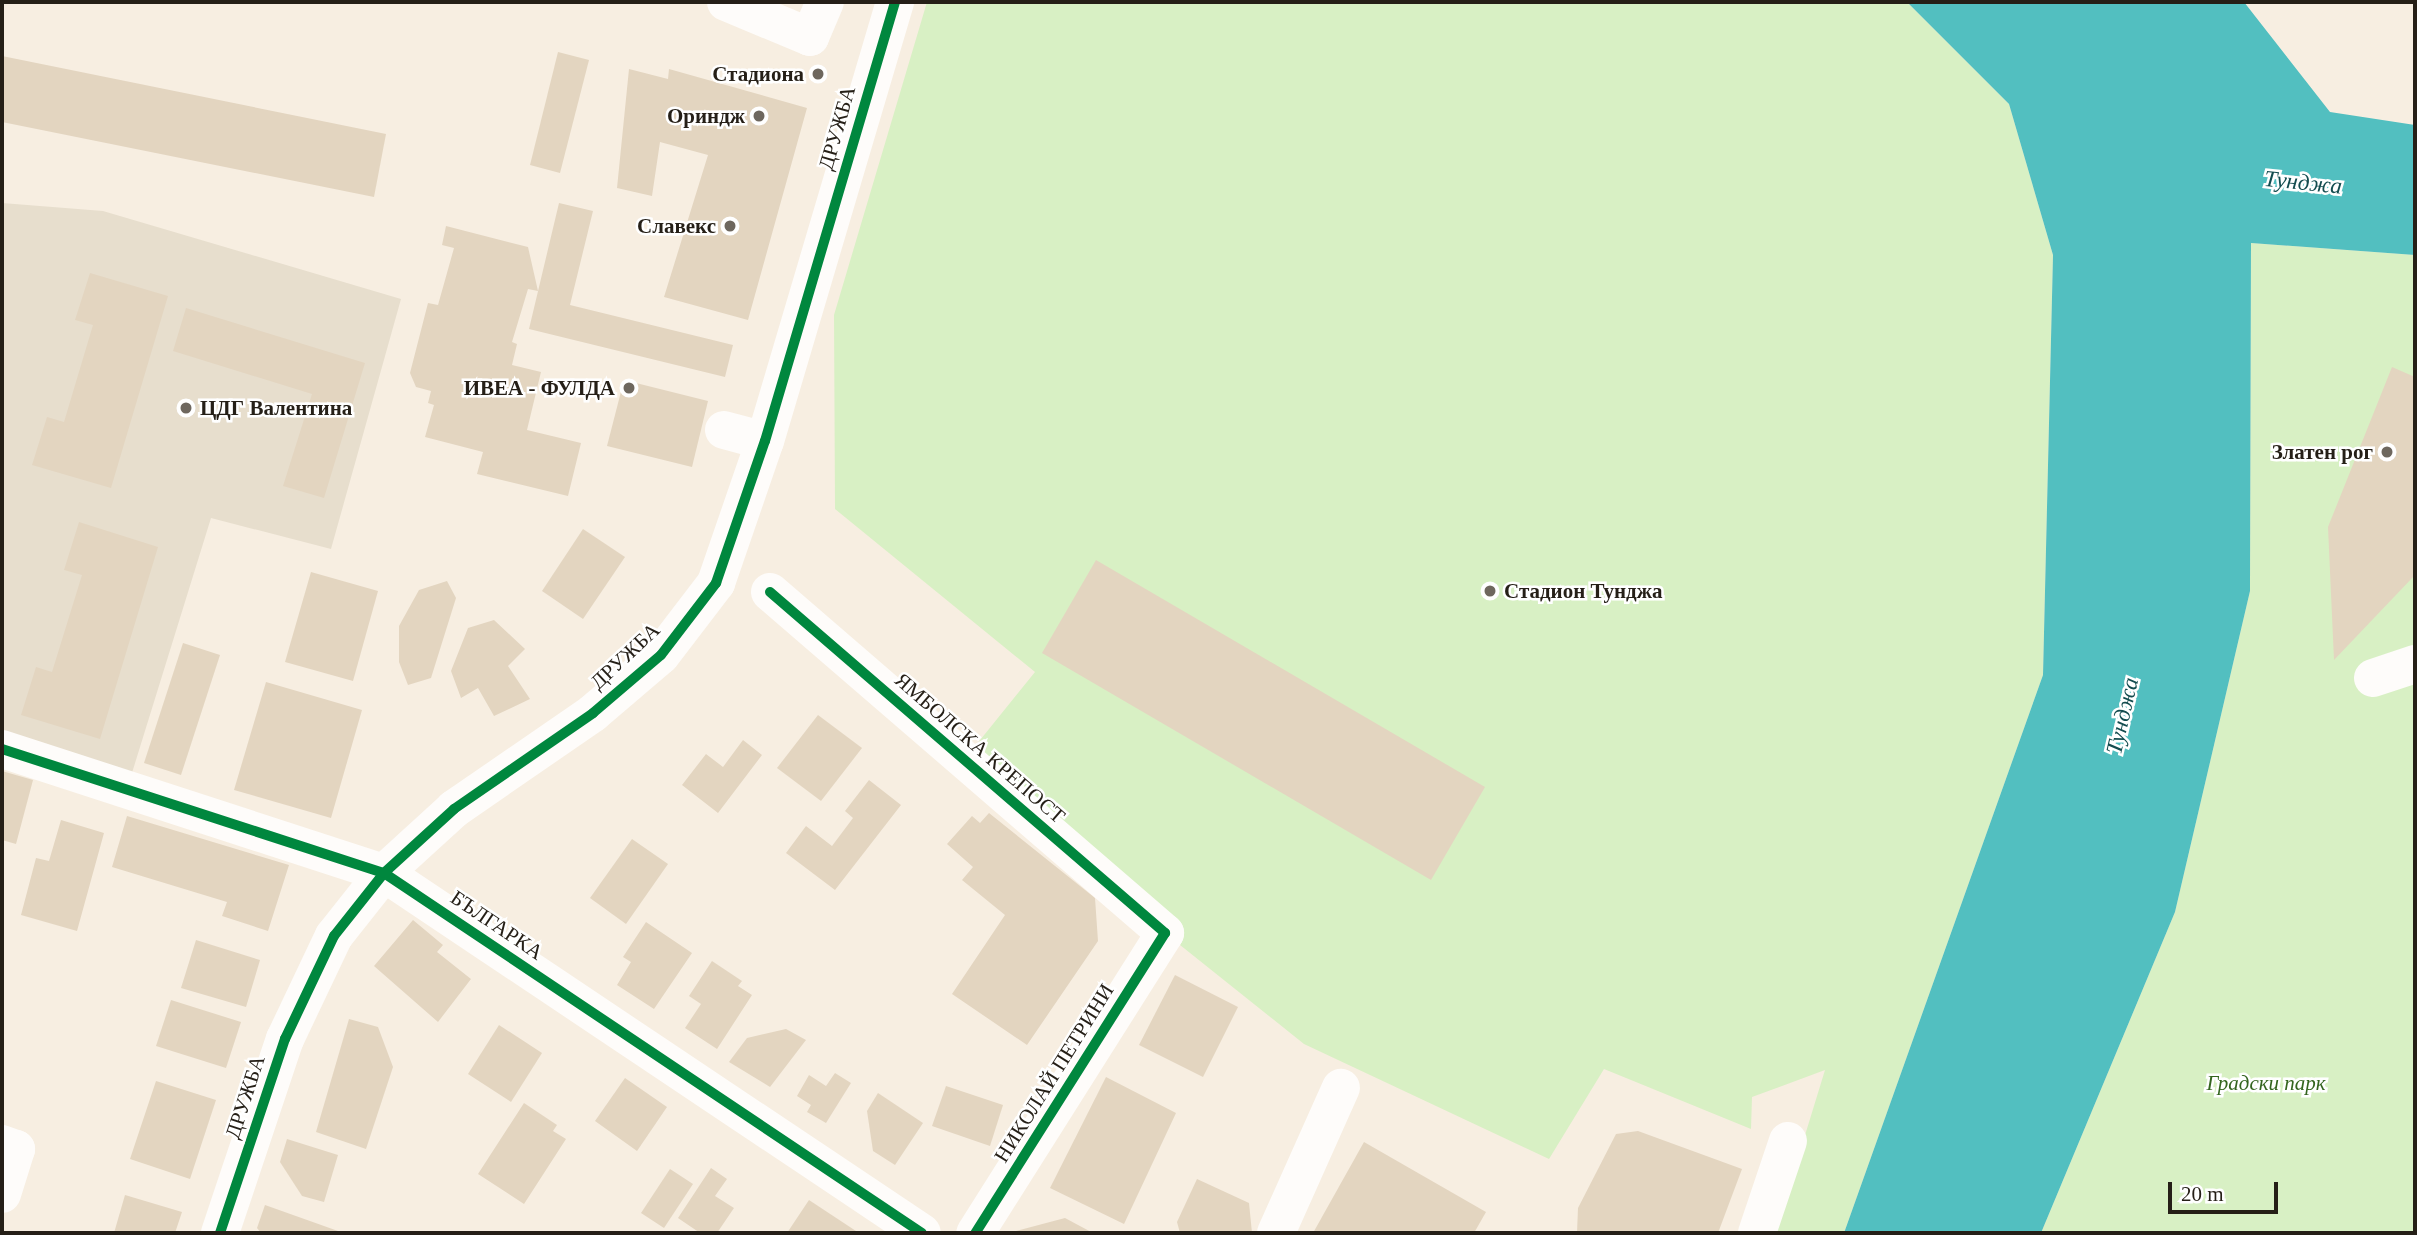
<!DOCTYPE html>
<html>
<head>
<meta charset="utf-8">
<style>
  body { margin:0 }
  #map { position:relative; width:2417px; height:1235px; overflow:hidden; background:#f7eee1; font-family:Georgia,serif }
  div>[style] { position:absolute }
  .education>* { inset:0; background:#e7decd }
  .green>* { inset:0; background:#d8f0c4 }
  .water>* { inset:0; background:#52bfc0 }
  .building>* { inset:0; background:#e3d5c0 }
  .minor>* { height:38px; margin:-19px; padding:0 19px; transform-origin:19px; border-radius:19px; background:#fefcfa }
  .cycleway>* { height:10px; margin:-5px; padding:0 5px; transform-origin:5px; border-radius:5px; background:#00873e }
  .dots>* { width:19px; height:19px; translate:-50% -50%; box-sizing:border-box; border:4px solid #fff; border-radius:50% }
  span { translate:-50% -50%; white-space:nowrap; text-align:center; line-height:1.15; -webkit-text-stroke:5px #fff; paint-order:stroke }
  .poi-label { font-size:21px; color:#251f17; font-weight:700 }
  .right { translate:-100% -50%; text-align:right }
  .left { translate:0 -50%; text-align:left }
  .street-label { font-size:21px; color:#251f17 }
  .park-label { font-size:21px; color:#34651f; font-style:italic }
  .water-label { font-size:23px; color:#134c4f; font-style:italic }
  .frame { position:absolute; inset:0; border:4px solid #251f17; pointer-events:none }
  .scale { position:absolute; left:2168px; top:1182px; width:110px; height:32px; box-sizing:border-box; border:4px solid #251f17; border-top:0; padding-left:9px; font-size:21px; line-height:24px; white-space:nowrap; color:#251f17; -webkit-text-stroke:5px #fff; paint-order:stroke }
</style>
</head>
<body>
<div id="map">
  <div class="education">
    <div style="clip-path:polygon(2px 203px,103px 211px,401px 299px,331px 549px,211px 518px,127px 789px,2px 748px)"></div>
  </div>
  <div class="green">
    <div style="clip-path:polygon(927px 2px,1907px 2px,2009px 104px,2053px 255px,2043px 675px,1844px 1233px,1775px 1233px,1825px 1070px,1752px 1097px,1751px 1129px,1604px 1069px,1549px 1159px,1304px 1044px,1165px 933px,964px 760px,1035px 672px,835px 509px,834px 315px)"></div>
    <div style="clip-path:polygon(2251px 243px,2415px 255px,2415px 1233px,2041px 1233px,2175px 912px,2250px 591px)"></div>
  </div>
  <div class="water">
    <div style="clip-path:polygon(1907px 2px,2244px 2px,2330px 112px,2415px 125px,2415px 255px,2251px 243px,2250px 591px,2175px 912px,2041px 1233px,1844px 1233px,2043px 675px,2053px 255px,2009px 104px)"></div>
  </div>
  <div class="building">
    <div style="clip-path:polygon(558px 52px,589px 60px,560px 173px,530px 165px)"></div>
    <div style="clip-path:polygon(2px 56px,386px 134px,374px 197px,2px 122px)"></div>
    <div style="clip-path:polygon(629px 69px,668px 79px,669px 69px,807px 108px,748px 320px,664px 297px,708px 155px,660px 142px,652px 196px,617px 188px)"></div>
    <div style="clip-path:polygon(559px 203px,593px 211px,570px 305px,733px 345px,725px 377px,529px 329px)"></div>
    <div style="clip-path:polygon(446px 226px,528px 247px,538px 291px,528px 289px,512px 342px,517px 344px,512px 365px,541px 372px,527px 430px,581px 443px,568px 496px,477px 474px,483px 452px,425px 437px,434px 405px,428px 403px,431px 391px,416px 387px,410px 373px,428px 303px,438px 305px,454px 248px,442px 245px)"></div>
    <div style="clip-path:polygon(90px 273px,168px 296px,111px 488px,32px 465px,47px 417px,64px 422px,93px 325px,75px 320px)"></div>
    <div style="clip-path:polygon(186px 308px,365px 363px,324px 498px,283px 486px,312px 394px,173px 351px)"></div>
    <div style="clip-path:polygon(2392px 367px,2415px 377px,2415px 575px,2334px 660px,2328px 527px)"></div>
    <div style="clip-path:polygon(624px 380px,708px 401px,692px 467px,607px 446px)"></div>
    <div style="clip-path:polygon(79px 522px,158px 547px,100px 739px,21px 715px,36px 667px,52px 672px,82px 575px,64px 570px)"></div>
    <div style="clip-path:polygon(583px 529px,625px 557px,583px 619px,542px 591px)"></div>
    <div style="clip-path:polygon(1096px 560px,1485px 787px,1431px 880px,1042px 653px)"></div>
    <div style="clip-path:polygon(311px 572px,378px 591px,353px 681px,285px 662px)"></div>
    <div style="clip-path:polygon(447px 581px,456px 598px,431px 678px,408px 685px,399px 662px,399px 626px,419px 590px)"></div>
    <div style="clip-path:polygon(494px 620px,525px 649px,508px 666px,530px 699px,494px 716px,478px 688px,461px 698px,451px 671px,468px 628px)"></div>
    <div style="clip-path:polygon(183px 643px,220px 655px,181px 775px,144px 763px)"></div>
    <div style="clip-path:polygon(266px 682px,362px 710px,331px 818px,234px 790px)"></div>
    <div style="clip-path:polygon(818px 715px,862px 748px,821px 801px,777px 768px)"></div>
    <div style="clip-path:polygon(743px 740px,762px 755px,718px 813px,682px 785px,706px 754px,723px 767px)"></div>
    <div style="clip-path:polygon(2px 771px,33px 780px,16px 844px,2px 840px)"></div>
    <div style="clip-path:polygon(869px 780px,901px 805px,835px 890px,786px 853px,806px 826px,832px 846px,853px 818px,845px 811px)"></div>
    <div style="clip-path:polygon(989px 813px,1095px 898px,1098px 941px,1027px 1045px,952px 994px,1005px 915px,962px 880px,973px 867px,947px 844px,972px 816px,980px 823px)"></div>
    <div style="clip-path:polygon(127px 816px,289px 865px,268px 931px,222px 916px,227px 902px,112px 867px)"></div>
    <div style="clip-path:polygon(61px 820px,104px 833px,77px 931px,21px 915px,36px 858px,49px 861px)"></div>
    <div style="clip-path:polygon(632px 839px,668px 864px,626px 924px,590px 898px)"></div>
    <div style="clip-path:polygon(413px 920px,443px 945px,437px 952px,471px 979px,438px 1022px,374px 966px)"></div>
    <div style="clip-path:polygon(646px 922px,692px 953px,654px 1009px,617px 985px,631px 962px,623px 957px)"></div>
    <div style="clip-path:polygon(196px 940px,260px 960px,246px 1007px,181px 988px)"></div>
    <div style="clip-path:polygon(712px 961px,742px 981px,738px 986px,752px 995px,717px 1049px,685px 1028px,701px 1004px,689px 996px)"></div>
    <div style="clip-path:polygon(1175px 975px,1238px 1007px,1203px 1077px,1139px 1045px)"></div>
    <div style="clip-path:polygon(171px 1000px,241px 1022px,226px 1068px,156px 1046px)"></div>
    <div style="clip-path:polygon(349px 1019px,378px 1027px,393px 1067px,366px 1149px,316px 1132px)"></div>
    <div style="clip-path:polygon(499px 1025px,542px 1053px,511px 1102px,468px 1074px)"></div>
    <div style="clip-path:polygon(786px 1029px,806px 1040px,770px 1087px,729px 1062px,747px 1038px)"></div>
    <div style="clip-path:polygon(835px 1073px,851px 1083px,826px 1123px,807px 1112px,811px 1105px,797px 1096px,809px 1075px,826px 1086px)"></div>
    <div style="clip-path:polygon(1106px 1077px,1176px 1113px,1124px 1224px,1050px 1188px)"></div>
    <div style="clip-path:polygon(625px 1078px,667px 1107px,637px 1151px,595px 1121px)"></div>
    <div style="clip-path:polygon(156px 1081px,216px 1100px,190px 1179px,130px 1159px)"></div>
    <div style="clip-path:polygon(946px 1086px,1003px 1105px,990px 1146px,932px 1126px)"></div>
    <div style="clip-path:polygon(878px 1093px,923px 1123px,895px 1165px,873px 1151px,867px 1111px)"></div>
    <div style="clip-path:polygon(524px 1103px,557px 1125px,553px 1131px,566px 1139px,524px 1204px,478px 1174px)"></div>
    <div style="clip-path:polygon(1638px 1131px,1742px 1169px,1718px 1233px,1577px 1233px,1578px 1208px,1616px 1134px)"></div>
    <div style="clip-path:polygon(287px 1139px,338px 1155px,324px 1202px,302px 1196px,280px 1162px)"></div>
    <div style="clip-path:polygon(1364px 1142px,1486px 1212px,1474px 1233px,1313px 1233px)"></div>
    <div style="clip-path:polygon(711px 1168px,727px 1179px,715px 1196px,734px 1208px,717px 1233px,700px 1233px,678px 1218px)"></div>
    <div style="clip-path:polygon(670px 1169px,693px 1184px,664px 1228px,641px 1213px)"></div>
    <div style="clip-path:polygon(1197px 1179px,1249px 1203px,1252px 1233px,1180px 1233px,1177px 1222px)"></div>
    <div style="clip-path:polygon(125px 1195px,182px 1212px,175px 1233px,114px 1233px)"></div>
    <div style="clip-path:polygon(809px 1200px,859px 1233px,787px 1233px)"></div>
    <div style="clip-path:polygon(265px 1205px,338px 1231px,337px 1233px,261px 1233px,257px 1228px)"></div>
    <div style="clip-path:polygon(1065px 1218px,1093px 1233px,1012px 1233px,1012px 1232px)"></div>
  </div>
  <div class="minor">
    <div style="left:726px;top:2px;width:91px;rotate:22.6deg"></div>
    <div style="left:810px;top:37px;width:38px;rotate:-67deg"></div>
    <div style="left:724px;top:430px;width:42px;rotate:15deg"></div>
    <div style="left:770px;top:592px;width:522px;rotate:40.8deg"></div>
    <div style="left:1165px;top:933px;width:355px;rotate:122.3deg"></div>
    <div style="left:2373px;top:678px;width:44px;rotate:-18.4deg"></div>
    <div style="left:2px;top:749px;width:402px;rotate:18deg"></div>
    <div style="left:384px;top:873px;width:647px;rotate:33.79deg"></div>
    <div style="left:2px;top:1144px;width:15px;rotate:20deg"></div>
    <div style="left:16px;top:1149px;width:47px;rotate:107.3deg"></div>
    <div style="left:220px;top:1233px;width:205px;rotate:-71.5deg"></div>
    <div style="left:285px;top:1039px;width:114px;rotate:-64.6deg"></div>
    <div style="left:334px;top:936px;width:80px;rotate:-51.6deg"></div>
    <div style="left:384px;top:873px;width:95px;rotate:-42.4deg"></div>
    <div style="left:454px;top:809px;width:169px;rotate:-34.6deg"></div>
    <div style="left:593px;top:713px;width:89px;rotate:-40.5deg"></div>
    <div style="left:661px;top:655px;width:91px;rotate:-52.6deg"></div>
    <div style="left:716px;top:583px;width:150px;rotate:-71deg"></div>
    <div style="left:765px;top:441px;width:458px;rotate:-73.5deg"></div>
    <div style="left:1276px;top:1233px;width:159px;rotate:-65.9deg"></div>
    <div style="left:1757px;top:1233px;width:97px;rotate:-71.4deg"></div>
  </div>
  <div class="cycleway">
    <div style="left:770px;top:592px;width:522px;rotate:40.8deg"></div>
    <div style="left:1165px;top:933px;width:355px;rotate:122.3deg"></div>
    <div style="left:2px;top:749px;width:402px;rotate:18deg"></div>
    <div style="left:384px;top:873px;width:647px;rotate:33.79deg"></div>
    <div style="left:220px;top:1233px;width:205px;rotate:-71.5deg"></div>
    <div style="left:285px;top:1039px;width:114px;rotate:-64.6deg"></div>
    <div style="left:334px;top:936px;width:80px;rotate:-51.6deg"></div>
    <div style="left:384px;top:873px;width:95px;rotate:-42.4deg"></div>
    <div style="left:454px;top:809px;width:169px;rotate:-34.6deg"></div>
    <div style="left:593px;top:713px;width:89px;rotate:-40.5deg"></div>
    <div style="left:661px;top:655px;width:91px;rotate:-52.6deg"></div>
    <div style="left:716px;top:583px;width:150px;rotate:-71deg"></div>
    <div style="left:765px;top:441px;width:458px;rotate:-73.5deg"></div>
  </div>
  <div class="dots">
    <div style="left:818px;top:74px;background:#6e675e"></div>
    <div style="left:759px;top:116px;background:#6e675e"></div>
    <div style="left:730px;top:226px;background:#6e675e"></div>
    <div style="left:629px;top:388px;background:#6e675e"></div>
    <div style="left:186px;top:408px;background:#6e675e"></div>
    <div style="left:2387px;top:452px;background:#6e675e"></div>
    <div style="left:1490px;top:591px;background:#6e675e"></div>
  </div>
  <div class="poi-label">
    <span class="right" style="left:804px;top:74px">Стадиона</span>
    <span class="right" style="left:745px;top:116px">Ориндж</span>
    <span class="right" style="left:716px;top:226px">Славекс</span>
    <span class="right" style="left:615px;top:388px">ИВЕА - ФУЛДА</span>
    <span class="left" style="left:200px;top:408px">ЦДГ Валентина</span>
    <span class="right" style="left:2373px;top:452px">Златен рог</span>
    <span class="left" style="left:1504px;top:591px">Стадион Тунджа</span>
  </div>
  <div class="street-label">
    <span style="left:837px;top:128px;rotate:-74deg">ДРУЖБА</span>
    <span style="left:625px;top:656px;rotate:-43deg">ДРУЖБА</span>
    <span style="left:980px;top:748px;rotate:41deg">ЯМБОЛСКА КРЕПОСТ</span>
    <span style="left:497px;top:925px;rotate:34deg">БЪЛГАРКА</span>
    <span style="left:1054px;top:1073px;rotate:-58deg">НИКОЛАЙ ПЕТРИНИ</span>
    <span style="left:245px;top:1097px;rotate:-72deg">ДРУЖБА</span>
  </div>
  <div class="park-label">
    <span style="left:2266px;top:1083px">Градски парк</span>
  </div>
  <div class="water-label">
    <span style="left:2303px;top:183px;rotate:6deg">Тунджа</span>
    <span style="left:2123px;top:716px;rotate:-77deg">Тунджа</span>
  </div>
  <div class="frame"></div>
  <div class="scale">20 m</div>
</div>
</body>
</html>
